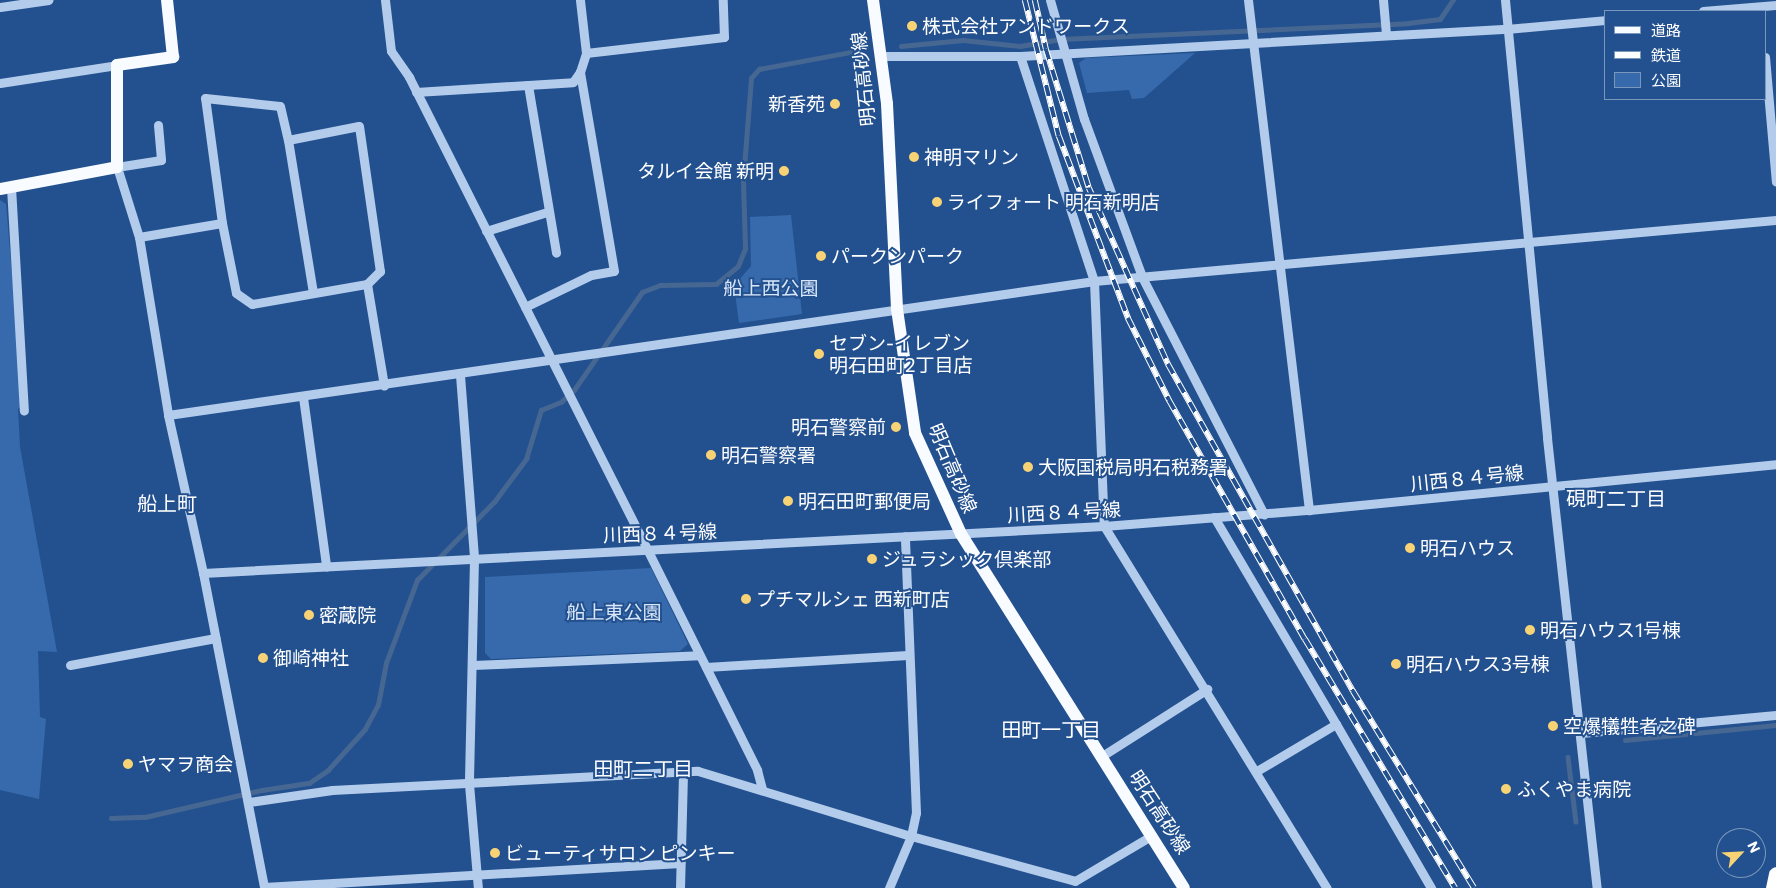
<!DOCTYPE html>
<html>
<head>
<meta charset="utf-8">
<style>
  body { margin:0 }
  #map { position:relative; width:1776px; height:888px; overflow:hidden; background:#23518f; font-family:Commissioner,"Noto Sans JP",sans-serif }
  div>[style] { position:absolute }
  .green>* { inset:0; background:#376aac }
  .stream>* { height:4.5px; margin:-2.25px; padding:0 2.25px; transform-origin:2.25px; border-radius:2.25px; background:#476793 }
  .minor>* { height:9px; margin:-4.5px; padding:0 4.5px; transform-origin:4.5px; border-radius:4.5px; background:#b3ccec }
  .major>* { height:12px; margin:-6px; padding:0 6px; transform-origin:6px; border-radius:6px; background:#f8fbff }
  .highway>* { height:15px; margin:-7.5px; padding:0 7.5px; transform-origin:7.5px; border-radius:7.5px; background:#fff }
  .rail>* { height:5.5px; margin-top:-2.75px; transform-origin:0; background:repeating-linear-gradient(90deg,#23518f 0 11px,#fff 0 22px); box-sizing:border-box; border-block:1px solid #fff }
  .dots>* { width:14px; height:14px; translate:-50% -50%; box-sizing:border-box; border:2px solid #23518f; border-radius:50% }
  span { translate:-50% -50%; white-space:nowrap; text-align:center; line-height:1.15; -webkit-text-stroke:4px #23518f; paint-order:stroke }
  .poi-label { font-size:19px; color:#fff }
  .left { translate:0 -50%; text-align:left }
  .right { translate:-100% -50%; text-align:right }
  .street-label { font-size:19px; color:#fff }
  .park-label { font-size:19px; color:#d8e6f9 }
  .neighbourhood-label { font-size:20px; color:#fff }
  .legend { position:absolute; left:1604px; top:10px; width:162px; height:90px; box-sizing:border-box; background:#23518f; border:1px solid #7b97bc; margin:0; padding:6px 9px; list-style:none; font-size:15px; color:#fff }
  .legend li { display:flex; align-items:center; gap:10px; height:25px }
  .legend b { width:25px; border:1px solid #7b97bc }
  .north { position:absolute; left:1716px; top:828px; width:50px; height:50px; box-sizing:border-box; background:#23518f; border:1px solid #7b97bc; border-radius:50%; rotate:65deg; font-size:14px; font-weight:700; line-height:20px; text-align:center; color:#fff }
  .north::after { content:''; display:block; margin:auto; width:18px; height:22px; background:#f7d376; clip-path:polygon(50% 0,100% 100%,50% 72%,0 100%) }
</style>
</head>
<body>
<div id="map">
  <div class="green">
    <div style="clip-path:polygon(1195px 53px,1144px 98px,1132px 99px,1129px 90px,1087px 93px,1079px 63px,1086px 58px)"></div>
    <div style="clip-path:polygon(0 200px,6px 204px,23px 404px,18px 409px,20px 447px,57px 652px,38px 651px,40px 717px,46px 719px,39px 799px,0 790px)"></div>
    <div style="clip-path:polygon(791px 215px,802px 314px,739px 323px,734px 286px,751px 266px,750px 217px)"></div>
    <div style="clip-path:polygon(651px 568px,688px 644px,680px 651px,491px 659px,485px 653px,485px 577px)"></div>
  </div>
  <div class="stream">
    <div style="left:901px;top:46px;width:62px;rotate:-5.5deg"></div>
    <div style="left:963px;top:40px;width:57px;rotate:6deg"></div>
    <div style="left:1020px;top:46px;width:42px;rotate:-9.7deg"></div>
    <div style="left:1061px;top:39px;width:347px;rotate:-2.6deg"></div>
    <div style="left:1408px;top:23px;width:32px;rotate:-7deg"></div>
    <div style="left:1440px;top:19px;width:23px;rotate:-56deg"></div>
    <div style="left:1625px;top:740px;width:152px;rotate:-5.7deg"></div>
    <div style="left:1568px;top:757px;width:65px;rotate:83deg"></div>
    <div style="left:111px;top:818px;width:34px;rotate:-2deg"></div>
    <div style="left:145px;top:817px;width:120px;rotate:-13deg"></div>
    <div style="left:262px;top:790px;width:48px;rotate:-8.5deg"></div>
    <div style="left:309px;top:783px;width:23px;rotate:-34deg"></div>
    <div style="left:328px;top:770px;width:55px;rotate:-47.9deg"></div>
    <div style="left:365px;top:729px;width:27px;rotate:-62deg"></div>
    <div style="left:378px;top:705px;width:43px;rotate:-79.2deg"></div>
    <div style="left:386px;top:663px;width:89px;rotate:-69.5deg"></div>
    <div style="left:417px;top:580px;width:110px;rotate:-45.4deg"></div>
    <div style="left:494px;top:502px;width:54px;rotate:-53.3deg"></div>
    <div style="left:526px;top:459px;width:51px;rotate:-73deg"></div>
    <div style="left:541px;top:410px;width:22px;rotate:-22deg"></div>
    <div style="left:561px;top:402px;width:18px;rotate:-43deg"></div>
    <div style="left:574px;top:390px;width:119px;rotate:-55.2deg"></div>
    <div style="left:642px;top:292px;width:19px;rotate:-21deg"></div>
    <div style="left:660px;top:285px;width:56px;rotate:-1deg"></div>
    <div style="left:716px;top:284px;width:28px;rotate:-39deg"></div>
    <div style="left:738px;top:266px;width:18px;rotate:-68deg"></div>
    <div style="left:745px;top:249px;width:69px;rotate:-91.7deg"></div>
    <div style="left:743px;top:180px;width:102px;rotate:-85.5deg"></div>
    <div style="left:751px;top:78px;width:12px;rotate:-48deg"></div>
    <div style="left:759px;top:69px;width:99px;rotate:-10.5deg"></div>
  </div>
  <div class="minor">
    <div style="left:385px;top:0;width:51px;rotate:83.3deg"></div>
    <div style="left:391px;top:51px;width:32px;rotate:55deg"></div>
    <div style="left:409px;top:77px;width:529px;rotate:63.24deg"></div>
    <div style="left:647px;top:549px;width:247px;rotate:63.5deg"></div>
    <div style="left:757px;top:770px;width:20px;rotate:75deg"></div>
    <div style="left:1050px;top:0;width:124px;rotate:74.1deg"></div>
    <div style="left:1084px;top:119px;width:168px;rotate:69.8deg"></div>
    <div style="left:1142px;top:277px;width:267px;rotate:62.8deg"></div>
    <div style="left:1248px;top:0;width:514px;rotate:83.18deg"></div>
    <div style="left:1383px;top:0;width:35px;rotate:85deg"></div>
    <div style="left:1505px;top:0;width:440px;rotate:84.5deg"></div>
    <div style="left:1547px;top:438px;width:453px;rotate:83.7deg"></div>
    <div style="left:0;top:7px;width:49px;rotate:-8.3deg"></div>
    <div style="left:1703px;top:11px;width:73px;rotate:-4.7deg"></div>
    <div style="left:586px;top:53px;width:139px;rotate:-6.6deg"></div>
    <div style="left:724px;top:37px;width:37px;rotate:-92deg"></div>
    <div style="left:880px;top:56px;width:140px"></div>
    <div style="left:1020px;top:56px;width:237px;rotate:71.8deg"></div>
    <div style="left:1094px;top:281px;width:245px;rotate:87.7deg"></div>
    <div style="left:1104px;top:526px;width:425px;rotate:58.4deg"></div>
    <div style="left:1020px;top:56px;width:488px;rotate:-3.2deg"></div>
    <div style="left:1507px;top:29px;width:98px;rotate:-5.2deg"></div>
    <div style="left:1765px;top:57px;width:125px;rotate:85deg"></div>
    <div style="left:0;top:83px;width:118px;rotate:-8.7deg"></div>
    <div style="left:528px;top:85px;width:170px;rotate:80.5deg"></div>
    <div style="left:416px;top:92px;width:157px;rotate:-3.6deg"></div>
    <div style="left:573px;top:82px;width:12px;rotate:-55deg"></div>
    <div style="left:580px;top:72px;width:20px;rotate:-72deg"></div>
    <div style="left:586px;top:53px;width:53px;rotate:-96.5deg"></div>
    <div style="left:158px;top:125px;width:35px;rotate:85deg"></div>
    <div style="left:161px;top:160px;width:45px;rotate:171deg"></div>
    <div style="left:117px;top:167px;width:73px;rotate:72.6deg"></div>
    <div style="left:139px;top:237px;width:180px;rotate:80.7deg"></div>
    <div style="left:168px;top:415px;width:162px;rotate:77.5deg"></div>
    <div style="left:203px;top:573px;width:321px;rotate:79deg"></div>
    <div style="left:288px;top:140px;width:155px;rotate:80.7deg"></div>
    <div style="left:11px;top:187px;width:224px;rotate:86.7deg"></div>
    <div style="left:222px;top:223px;width:71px;rotate:78.7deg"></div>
    <div style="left:236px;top:293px;width:19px;rotate:35deg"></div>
    <div style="left:252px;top:304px;width:117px;rotate:-9.9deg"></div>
    <div style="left:486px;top:231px;width:64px;rotate:-17.3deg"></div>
    <div style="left:139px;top:237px;width:84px;rotate:-9.6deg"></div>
    <div style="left:222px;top:223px;width:126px;rotate:-97.7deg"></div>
    <div style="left:205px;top:98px;width:75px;rotate:6.1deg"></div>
    <div style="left:280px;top:106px;width:35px;rotate:77deg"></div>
    <div style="left:288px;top:140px;width:72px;rotate:-11.2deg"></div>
    <div style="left:359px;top:126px;width:147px;rotate:81.8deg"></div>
    <div style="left:380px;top:271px;width:18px;rotate:135deg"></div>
    <div style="left:367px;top:284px;width:103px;rotate:80.5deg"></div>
    <div style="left:525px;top:307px;width:73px;rotate:-25.9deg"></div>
    <div style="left:591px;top:275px;width:23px;rotate:-10deg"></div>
    <div style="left:614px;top:271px;width:202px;rotate:-99.7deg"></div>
    <div style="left:460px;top:375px;width:185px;rotate:85.6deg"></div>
    <div style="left:474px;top:559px;width:225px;rotate:91.3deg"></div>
    <div style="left:469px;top:784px;width:104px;rotate:85.1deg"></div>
    <div style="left:303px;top:397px;width:171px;rotate:82.2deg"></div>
    <div style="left:168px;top:415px;width:936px;rotate:-8.23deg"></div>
    <div style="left:1094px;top:281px;width:685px;rotate:-5.11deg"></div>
    <div style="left:1214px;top:517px;width:240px;rotate:59.5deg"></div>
    <div style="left:1336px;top:724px;width:92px;rotate:149.3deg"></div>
    <div style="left:203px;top:573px;width:902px;rotate:-2.99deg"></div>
    <div style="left:1104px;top:526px;width:206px;rotate:-4.5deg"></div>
    <div style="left:1309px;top:510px;width:469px;rotate:-5.6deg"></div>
    <div style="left:70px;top:665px;width:148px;rotate:-10.5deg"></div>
    <div style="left:473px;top:665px;width:226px;rotate:-2.5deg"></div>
    <div style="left:706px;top:667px;width:202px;rotate:-3.4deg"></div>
    <div style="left:1336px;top:724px;width:190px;rotate:59.9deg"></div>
    <div style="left:1581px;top:733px;width:196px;rotate:-5.3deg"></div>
    <div style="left:1102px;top:756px;width:125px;rotate:-32.5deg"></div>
    <div style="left:249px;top:802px;width:84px;rotate:-8.2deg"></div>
    <div style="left:332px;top:790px;width:366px;rotate:-3deg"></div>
    <div style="left:698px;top:771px;width:223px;rotate:17deg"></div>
    <div style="left:911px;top:836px;width:170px;rotate:15.3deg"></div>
    <div style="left:1075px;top:881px;width:88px;rotate:-30.6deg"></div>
    <div style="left:264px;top:887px;width:417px;rotate:-3.3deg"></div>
    <div style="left:680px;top:888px;width:117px;rotate:-88.5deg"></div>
    <div style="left:889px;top:888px;width:56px;rotate:-67.1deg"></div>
    <div style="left:911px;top:836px;width:24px;rotate:-78deg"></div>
    <div style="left:916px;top:813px;width:277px;rotate:-92.3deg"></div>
  </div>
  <div class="major">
    <div style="left:873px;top:0;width:105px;rotate:82.3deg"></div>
    <div style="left:887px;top:104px;width:205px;rotate:87.2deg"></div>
    <div style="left:897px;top:309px;width:125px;rotate:81.7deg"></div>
    <div style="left:915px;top:433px;width:111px;rotate:65.5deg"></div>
    <div style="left:961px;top:534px;width:418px;rotate:57.8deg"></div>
    <div style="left:0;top:189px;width:119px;rotate:-10.6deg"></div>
    <div style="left:117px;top:167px;width:102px;rotate:-90deg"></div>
    <div style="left:117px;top:65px;width:57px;rotate:-8.1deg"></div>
    <div style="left:173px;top:57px;width:57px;rotate:-96deg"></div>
  </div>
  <div class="highway">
    <div style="left:1773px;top:888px;width:14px;rotate:-78deg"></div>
  </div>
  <div class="rail">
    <div style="left:1025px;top:0;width:140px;rotate:76deg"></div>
    <div style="left:1059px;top:136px;width:195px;rotate:69.2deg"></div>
    <div style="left:1128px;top:318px;width:92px;rotate:63.4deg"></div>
    <div style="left:1169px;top:400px;width:275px;rotate:60.4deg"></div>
    <div style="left:1305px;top:639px;width:291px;rotate:58.9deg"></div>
    <div style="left:1035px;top:0;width:50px;rotate:77.3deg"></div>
    <div style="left:1046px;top:49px;width:145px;rotate:72.8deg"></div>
    <div style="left:1089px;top:188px;width:193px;rotate:65.8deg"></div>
    <div style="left:1168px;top:364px;width:376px;rotate:60.5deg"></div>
    <div style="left:1353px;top:691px;width:231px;rotate:58.4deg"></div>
  </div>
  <div class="dots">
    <div style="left:912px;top:26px;background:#f7d376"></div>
    <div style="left:835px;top:104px;background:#f7d376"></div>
    <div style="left:914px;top:157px;background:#f7d376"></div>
    <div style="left:784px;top:171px;background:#f7d376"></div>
    <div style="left:937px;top:202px;background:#f7d376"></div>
    <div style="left:821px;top:256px;background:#f7d376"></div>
    <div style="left:819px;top:354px;background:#f7d376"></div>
    <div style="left:896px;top:427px;background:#f7d376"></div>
    <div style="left:711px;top:455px;background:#f7d376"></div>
    <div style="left:1028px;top:467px;background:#f7d376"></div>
    <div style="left:788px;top:501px;background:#f7d376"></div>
    <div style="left:1410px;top:548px;background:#f7d376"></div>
    <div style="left:872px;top:559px;background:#f7d376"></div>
    <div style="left:746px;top:599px;background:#f7d376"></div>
    <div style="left:309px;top:615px;background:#f7d376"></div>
    <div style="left:1530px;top:630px;background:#f7d376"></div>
    <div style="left:263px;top:658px;background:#f7d376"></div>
    <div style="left:1396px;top:664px;background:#f7d376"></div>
    <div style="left:1553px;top:726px;background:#f7d376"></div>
    <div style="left:128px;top:764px;background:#f7d376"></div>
    <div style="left:1506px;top:789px;background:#f7d376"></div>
    <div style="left:495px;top:853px;background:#f7d376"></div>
  </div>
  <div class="poi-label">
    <span class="left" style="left:922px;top:26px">株式会社アンドワークス</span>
    <span class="right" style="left:825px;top:104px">新香苑</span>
    <span class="left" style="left:924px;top:157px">神明マリン</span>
    <span class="right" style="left:774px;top:171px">タルイ会館 新明</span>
    <span class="left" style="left:947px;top:202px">ライフォート 明石新明店</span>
    <span class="left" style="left:831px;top:256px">パークンパーク</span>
    <span class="left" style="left:829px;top:354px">セブン-イレブン<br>明石田町2丁目店</span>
    <span class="right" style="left:886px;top:427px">明石警察前</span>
    <span class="left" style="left:721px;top:455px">明石警察署</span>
    <span class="left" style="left:1038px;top:467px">大阪国税局明石税務署</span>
    <span class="left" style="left:798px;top:501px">明石田町郵便局</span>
    <span class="left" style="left:1420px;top:548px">明石ハウス</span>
    <span class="left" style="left:882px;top:559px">ジュラシック倶楽部</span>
    <span class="left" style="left:756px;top:599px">プチマルシェ 西新町店</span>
    <span class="left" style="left:319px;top:615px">密蔵院</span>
    <span class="left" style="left:1540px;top:630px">明石ハウス1号棟</span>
    <span class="left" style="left:273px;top:658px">御崎神社</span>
    <span class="left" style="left:1406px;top:664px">明石ハウス3号棟</span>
    <span class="left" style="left:1563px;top:726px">空爆犠牲者之碑</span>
    <span class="left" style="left:138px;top:764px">ヤマヲ商会</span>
    <span class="left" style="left:1517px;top:789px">ふくやま病院</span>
    <span class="left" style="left:505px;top:853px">ビューティサロン ピンキー</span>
  </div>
  <div class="street-label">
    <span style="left:863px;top:79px;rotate:-96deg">明石高砂線</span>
    <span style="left:953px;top:468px;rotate:67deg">明石高砂線</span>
    <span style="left:1467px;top:478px;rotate:-6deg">川西８４号線</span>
    <span style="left:1064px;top:512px;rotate:-3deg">川西８４号線</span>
    <span style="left:660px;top:533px;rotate:-2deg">川西８４号線</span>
    <span style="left:1160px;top:812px;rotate:57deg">明石高砂線</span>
  </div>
  <div class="park-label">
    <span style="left:771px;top:288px">船上西公園</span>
    <span style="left:614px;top:612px">船上東公園</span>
  </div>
  <div class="neighbourhood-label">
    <span style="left:1616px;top:498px">硯町二丁目</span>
    <span style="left:167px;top:503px">船上町</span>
    <span style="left:1051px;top:729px">田町一丁目</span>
    <span style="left:643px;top:768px">田町二丁目</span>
  </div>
  <ul class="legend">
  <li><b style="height:6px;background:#f8fbff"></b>道路</li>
  <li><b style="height:6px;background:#fff"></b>鉄道</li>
  <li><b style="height:14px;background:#376aac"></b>公園</li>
  </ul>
  <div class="north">N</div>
</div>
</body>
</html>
